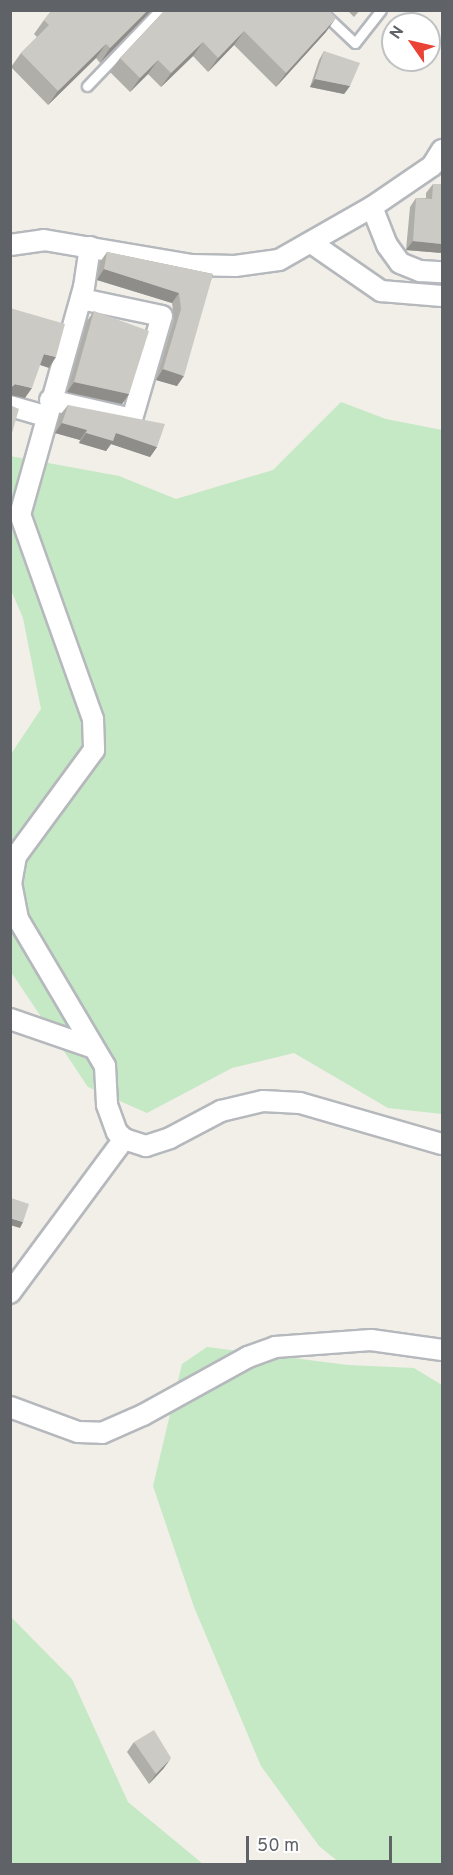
<!DOCTYPE html>
<html>
<head>
<meta charset="utf-8">
<style>
  body { margin:0 }
  #map { position:relative; width:453px; height:1875px; overflow:hidden; background:#f1efe8; font-family:Overpass,sans-serif }
  div>[style] { position:absolute }
  .green>* { inset:0; background:#c5e8c5 }
  .roads { filter:drop-shadow(2px 0 #b5b8bc) drop-shadow(-2px 0 #b5b8bc) drop-shadow(0 2px #b5b8bc) drop-shadow(0 -2px #b5b8bc) }
  .service>* { height:9px; margin:-4.5px; padding:0 4.5px; transform-origin:4.5px; border-radius:4.5px; background:#fff }
  .minor>* { height:20px; margin:-10px; padding:0 10px; transform-origin:10px; border-radius:10px; background:#fff }
  .wall>* { inset:0; background:#afaea9 }
  .shaded-wall>* { inset:0; background:#8f8d8a }
  .building>* { inset:0; background:#cccac5 }
  span { translate:-50% -50%; white-space:nowrap; text-align:center; line-height:1.15; -webkit-text-stroke:6px #fff; paint-order:stroke }
  .frame { position:absolute; inset:0; border:12px solid #5f6368; pointer-events:none }
  .north { position:absolute; left:381px; top:12px; width:60px; height:60px; box-sizing:border-box; background:#fff; border:2px solid #bfc1c3; border-radius:50%; rotate:304deg; font-size:16px; font-weight:700; line-height:24px; text-align:center; color:#5f6368 }
  .north::after { content:''; display:block; margin:auto; width:21px; height:27px; background:#ea4335; clip-path:polygon(50% 0,100% 100%,50% 72%,0 100%) }
  .scale { position:absolute; left:246px; top:1836px; width:146px; height:27px; box-sizing:border-box; border:3px solid #5f6368; border-top:0; padding-left:8px; font-size:18px; line-height:21px; white-space:nowrap; color:#5f6368; -webkit-text-stroke:4px #fff; paint-order:stroke }
</style>
</head>
<body>
<div id="map">
  <div class="green">
    <div style="clip-path:polygon(341px 402px,386px 419px,442px 430px,442px 1114px,388px 1108px,294px 1053px,232px 1068px,147px 1113px,88px 1087px,11px 972px,11px 754px,41px 709px,23px 618px,11px 590px,10px 456px,119px 476px,176px 499px,273px 470px)"></div>
    <div style="clip-path:polygon(207px 1347px,348px 1365px,414px 1368px,442px 1385px,442px 1864px,341px 1864px,319px 1846px,261px 1766px,194px 1607px,153px 1486px,182px 1364px)"></div>
    <div style="clip-path:polygon(10px 1616px,72px 1679px,128px 1802px,203px 1864px,11px 1864px)"></div>
  </div>
  <div class="roads">
    <div class="service">
      <div style="left:320px;top:10px;width:48px;rotate:43.3deg"></div>
      <div style="left:355px;top:43px;width:42px;rotate:-51.8deg"></div>
      <div style="left:87px;top:86px;width:105px;rotate:-46.2deg"></div>
    </div>
    <div class="minor">
      <div style="left:372px;top:207px;width:41px;rotate:68.5deg"></div>
      <div style="left:387px;top:245px;width:22px;rotate:54deg"></div>
      <div style="left:400px;top:263px;width:22px;rotate:22deg"></div>
      <div style="left:420px;top:271px;width:22px;rotate:3deg"></div>
      <div style="left:313px;top:244px;width:83px;rotate:34.7deg"></div>
      <div style="left:381px;top:291px;width:61px;rotate:4.7deg"></div>
      <div style="left:10px;top:245px;width:34px;rotate:-8deg"></div>
      <div style="left:44px;top:240px;width:150px;rotate:9.6deg"></div>
      <div style="left:192px;top:265px;width:43px;rotate:1.3deg"></div>
      <div style="left:235px;top:266px;width:44px;rotate:-7.8deg"></div>
      <div style="left:279px;top:260px;width:107px;rotate:-29.7deg"></div>
      <div style="left:372px;top:207px;width:73px;rotate:-34.3deg"></div>
      <div style="left:432px;top:166px;width:19px;rotate:-58deg"></div>
      <div style="left:90px;top:247px;width:40px;rotate:98.5deg"></div>
      <div style="left:84px;top:287px;width:236px;rotate:105.7deg"></div>
      <div style="left:20px;top:514px;width:218px;rotate:70.4deg"></div>
      <div style="left:93px;top:719px;width:31px;rotate:88deg"></div>
      <div style="left:94px;top:750px;width:132px;rotate:126.3deg"></div>
      <div style="left:16px;top:856px;width:27px;rotate:100deg"></div>
      <div style="left:11px;top:883px;width:37px;rotate:79deg"></div>
      <div style="left:18px;top:919px;width:171px;rotate:59.4deg"></div>
      <div style="left:105px;top:1066px;width:39px;rotate:87deg"></div>
      <div style="left:107px;top:1105px;width:29px;rotate:70deg"></div>
      <div style="left:117px;top:1132px;width:10px;rotate:45deg"></div>
      <div style="left:124px;top:1139px;width:23px;rotate:18deg"></div>
      <div style="left:146px;top:1146px;width:25px;rotate:-18deg"></div>
      <div style="left:170px;top:1138px;width:58px;rotate:-27.9deg"></div>
      <div style="left:221px;top:1111px;width:43px;rotate:-13.4deg"></div>
      <div style="left:263px;top:1101px;width:37px;rotate:3deg"></div>
      <div style="left:300px;top:1103px;width:148px;rotate:16.1deg"></div>
      <div style="left:50px;top:400px;width:84px;rotate:13deg"></div>
      <div style="left:132px;top:419px;width:107px;rotate:-73.8deg"></div>
      <div style="left:162px;top:316px;width:83px;rotate:-168.1deg"></div>
      <div style="left:10px;top:406px;width:37px;rotate:16deg"></div>
      <div style="left:10px;top:1019px;width:86px;rotate:19.1deg"></div>
      <div style="left:10px;top:1293px;width:192px;rotate:-53.5deg"></div>
      <div style="left:10px;top:1407px;width:72px;rotate:20.2deg"></div>
      <div style="left:78px;top:1432px;width:24px;rotate:2deg"></div>
      <div style="left:102px;top:1433px;width:45px;rotate:-23.7deg"></div>
      <div style="left:143px;top:1415px;width:120px;rotate:-28.9deg"></div>
      <div style="left:248px;top:1357px;width:29px;rotate:-20deg"></div>
      <div style="left:275px;top:1347px;width:96px;rotate:-4.2deg"></div>
      <div style="left:371px;top:1340px;width:72px;rotate:8deg"></div>
    </div>
  </div>
  <div class="wall">
    <div style="clip-path:polygon(52px 10px,152px 10px,100px 63px,96px 58px,48px 105px,11px 67px,21px 53px,37px 37px,34px 34px,44px 20px)"></div>
    <div style="clip-path:polygon(165px 10px,326px 32px,276px 87px,234px 45px,208px 72px,193px 56px,161px 87px,148px 74px,130px 92px,110px 72px,120px 58px)"></div>
    <div style="clip-path:polygon(347px 10px,360px 10px,354px 17px)"></div>
    <div style="clip-path:polygon(324px 51px,350px 86px,344px 94px,310px 87px,319px 60px)"></div>
    <div style="clip-path:polygon(433px 184px,442px 184px,442px 253px,406px 250px,410px 207px,416px 198px,426px 198px,426px 193px)"></div>
    <div style="clip-path:polygon(107px 252px,213px 274px,177px 386px,156px 380px,174px 319px,172px 303px,97px 280px,100px 262px)"></div>
    <div style="clip-path:polygon(94px 311px,129px 394px,122px 404px,67px 392px,87px 321px)"></div>
    <div style="clip-path:polygon(68px 405px,157px 447px,150px 457px,111px 444px,106px 451px,79px 443px,80px 440px,55px 433px,60px 415px)"></div>
    <div style="clip-path:polygon(134px 1742px,164px 1768px,149px 1784px,127px 1752px)"></div>
  </div>
  <div class="shaded-wall">
    <div style="clip-path:polygon(148px 10px,152px 10px,100px 63px,110px 48px)"></div>
    <div style="clip-path:polygon(336px 18px,326px 32px,276px 87px,286px 73px)"></div>
    <div style="clip-path:polygon(244px 31px,234px 45px,208px 72px,218px 58px)"></div>
    <div style="clip-path:polygon(203px 42px,193px 56px,161px 87px,171px 73px)"></div>
    <div style="clip-path:polygon(106px 44px,96px 58px,48px 105px,58px 91px)"></div>
    <div style="clip-path:polygon(158px 60px,148px 74px,130px 92px,140px 78px)"></div>
    <div style="clip-path:polygon(315px 79px,350px 86px,344px 94px,310px 87px)"></div>
    <div style="clip-path:polygon(413px 241px,442px 244px,442px 253px,406px 250px)"></div>
    <div style="clip-path:polygon(104px 269px,179px 293px,172px 303px,97px 280px)"></div>
    <div style="clip-path:polygon(44px 354px,56px 357px,49px 368px,37px 364px)"></div>
    <div style="clip-path:polygon(163px 369px,184px 376px,177px 386px,156px 380px)"></div>
    <div style="clip-path:polygon(74px 382px,129px 394px,122px 404px,67px 392px)"></div>
    <div style="clip-path:polygon(15px 384px,32px 388px,25px 398px,10px 395px,10px 388px)"></div>
    <div style="clip-path:polygon(62px 423px,87px 430px,80px 440px,55px 433px)"></div>
    <div style="clip-path:polygon(86px 433px,116px 433px,157px 447px,150px 457px,111px 444px,106px 451px,79px 443px)"></div>
    <div style="clip-path:polygon(10px 1218px,23px 1222px,20px 1228px,10px 1225px)"></div>
    <div style="clip-path:polygon(171px 1758px,164px 1768px,149px 1784px,156px 1774px)"></div>
  </div>
  <div class="building">
    <div style="clip-path:polygon(52px 10px,148px 10px,110px 48px,106px 44px,58px 91px,21px 53px,49px 25px,44px 20px)"></div>
    <div style="clip-path:polygon(165px 10px,328px 10px,336px 18px,286px 73px,244px 31px,218px 58px,203px 42px,171px 73px,158px 60px,140px 78px,120px 58px)"></div>
    <div style="clip-path:polygon(324px 51px,360px 63px,350px 86px,315px 79px)"></div>
    <div style="clip-path:polygon(433px 184px,442px 184px,442px 244px,413px 241px,416px 198px,432px 199px)"></div>
    <div style="clip-path:polygon(107px 252px,213px 274px,184px 376px,163px 369px,181px 309px,179px 293px,104px 269px)"></div>
    <div style="clip-path:polygon(10px 308px,65px 324px,56px 357px,44px 354px,32px 388px,15px 384px,10px 388px)"></div>
    <div style="clip-path:polygon(94px 311px,149px 331px,129px 394px,74px 382px)"></div>
    <div style="clip-path:polygon(10px 405px,19px 409px,10px 440px)"></div>
    <div style="clip-path:polygon(68px 405px,165px 424px,157px 447px,116px 433px,113px 441px,86px 433px,87px 430px,62px 423px)"></div>
    <div style="clip-path:polygon(11px 1198px,29px 1204px,23px 1222px,10px 1218px,10px 1201px)"></div>
    <div style="clip-path:polygon(154px 1730px,171px 1758px,156px 1774px,134px 1742px)"></div>
  </div>
  <div class="frame"></div>
  <div class="north">N</div>
  <div class="scale">50 m</div>
</div>
</body>
</html>
